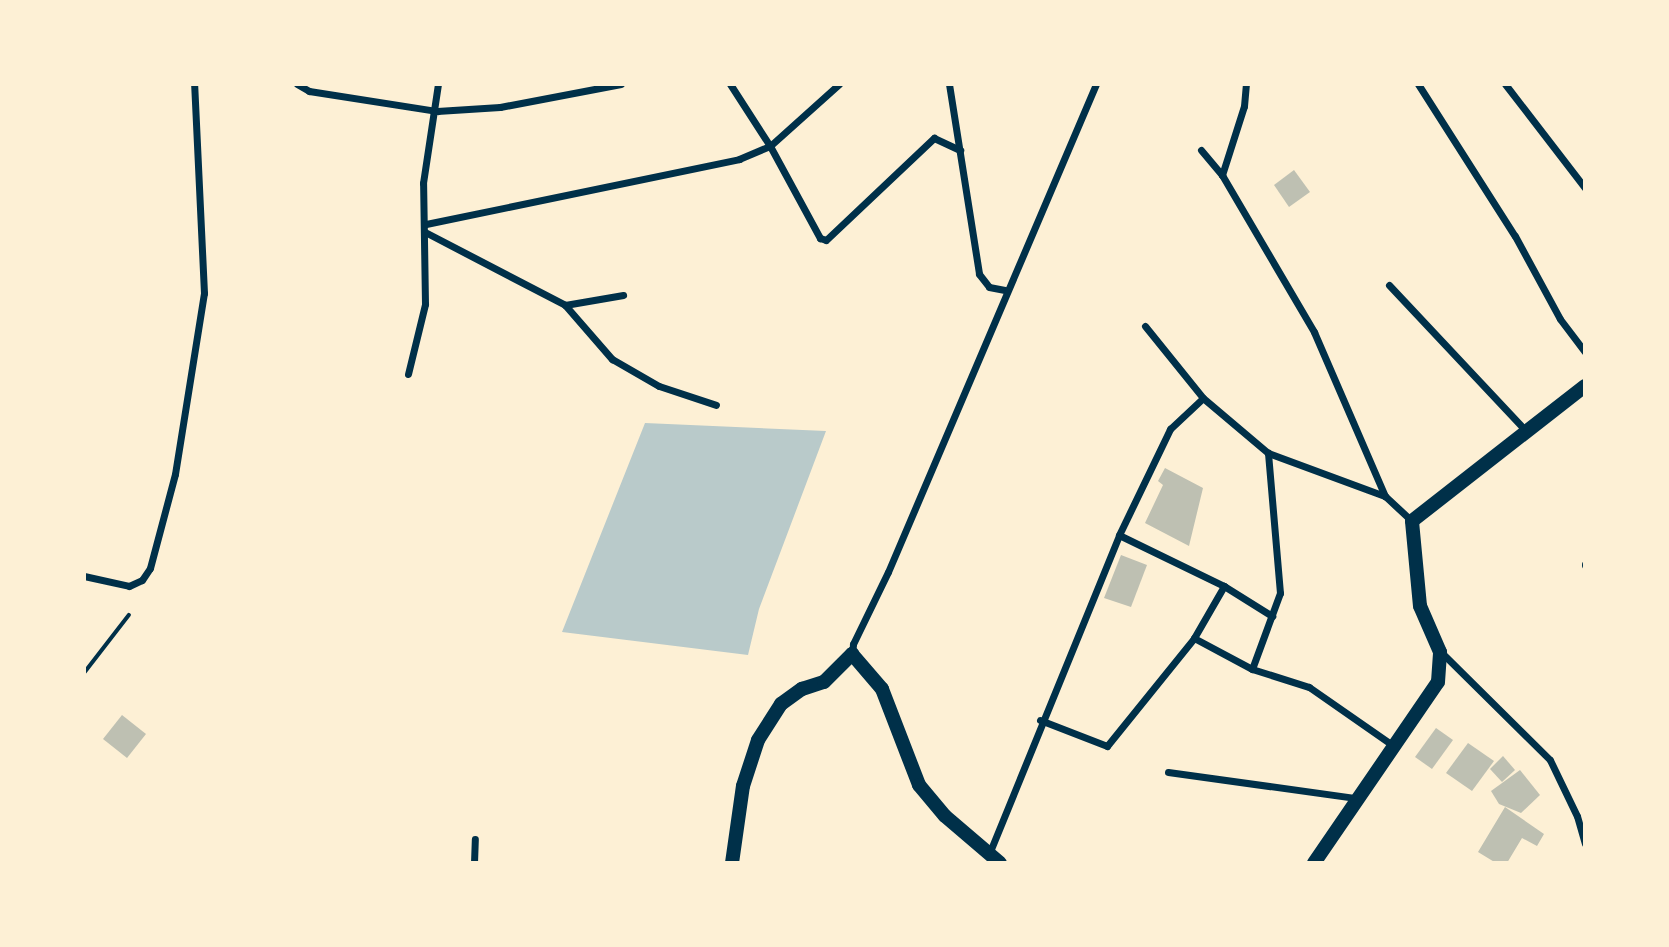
<!DOCTYPE html>
<html>
<head>
<meta charset="utf-8">
<style>
  body { margin:0 }
  #map { position:relative; width:1669px; height:947px; overflow:hidden; background:#fdf0d5; font-family:Signika,sans-serif }
  div>[style] { position:absolute }
  .green>* { inset:0; background:#b9caca }
  .building>* { inset:0; background:#bec0b2 }
  .path>* { height:3.5px; margin:-1.75px; padding:0 1.75px; transform-origin:1.75px; border-radius:1.75px; background:#003049 }
  .minor>* { height:7px; margin:-3.5px; padding:0 3.5px; transform-origin:3.5px; border-radius:3.5px; background:#003049 }
  .secondary>* { height:14px; margin:-7px; padding:0 7px; transform-origin:7px; border-radius:7px; background:#003049 }
  span { translate:-50% -50%; white-space:nowrap; text-align:center; line-height:1.15; -webkit-text-stroke:7px #fdf0d5; paint-order:stroke }
  .frame { position:absolute; inset:0; border:86px solid #fdf0d5; pointer-events:none }
</style>
</head>
<body>
<div id="map">
  <div class="green">
    <div style="clip-path:polygon(645px 423px,826px 431px,759px 609px,748px 655px,562px 632px)"></div>
  </div>
  <div class="building">
    <div style="clip-path:polygon(1294px 170px,1310px 192px,1289px 207px,1274px 185px)"></div>
    <div style="clip-path:polygon(1165px 468px,1203px 488px,1189px 546px,1145px 523px,1163px 485px,1158px 481px)"></div>
    <div style="clip-path:polygon(1121px 555px,1147px 565px,1131px 607px,1104px 598px)"></div>
    <div style="clip-path:polygon(122px 715px,146px 734px,127px 758px,103px 739px)"></div>
    <div style="clip-path:polygon(1436px 728px,1453px 740px,1432px 769px,1415px 757px)"></div>
    <div style="clip-path:polygon(1468px 743px,1494px 761px,1472px 791px,1446px 773px)"></div>
    <div style="clip-path:polygon(1503px 756px,1515px 770px,1502px 782px,1490px 769px)"></div>
    <div style="clip-path:polygon(1520px 770px,1540px 795px,1521px 813px,1499px 804px,1491px 791px)"></div>
    <div style="clip-path:polygon(1505px 807px,1544px 834px,1537px 846px,1522px 838px,1507px 863px,1496px 863px,1478px 852px)"></div>
  </div>
  <div class="path">
    <div style="left:84px;top:673px;width:73px;rotate:-52.2deg"></div>
  </div>
  <div class="minor">
    <div style="left:297px;top:84px;width:14px;rotate:30deg"></div>
    <div style="left:309px;top:91px;width:130px;rotate:8.9deg"></div>
    <div style="left:437px;top:111px;width:63px;rotate:-3.6deg"></div>
    <div style="left:500px;top:107px;width:123px;rotate:-10.8deg"></div>
    <div style="left:730px;top:84px;width:74px;rotate:57.2deg"></div>
    <div style="left:770px;top:146px;width:105px;rotate:61.5deg"></div>
    <div style="left:820px;top:238px;width:6px;rotate:18deg"></div>
    <div style="left:826px;top:240px;width:149px;rotate:-43.4deg"></div>
    <div style="left:934px;top:138px;width:29px;rotate:25deg"></div>
    <div style="left:949px;top:84px;width:192px;rotate:81deg"></div>
    <div style="left:979px;top:274px;width:16px;rotate:52deg"></div>
    <div style="left:989px;top:287px;width:16px;rotate:11deg"></div>
    <div style="left:1418px;top:84px;width:180px;rotate:57.5deg"></div>
    <div style="left:1515px;top:236px;width:94px;rotate:61.5deg"></div>
    <div style="left:1560px;top:319px;width:41px;rotate:52.9deg"></div>
    <div style="left:1505px;top:84px;width:131px;rotate:52.4deg"></div>
    <div style="left:1201px;top:150px;width:33px;rotate:50deg"></div>
    <div style="left:1222px;top:175px;width:182px;rotate:59.6deg"></div>
    <div style="left:1314px;top:332px;width:179px;rotate:66.6deg"></div>
    <div style="left:1222px;top:175px;width:72px;rotate:-72.3deg"></div>
    <div style="left:1244px;top:106px;width:22px;rotate:-85deg"></div>
    <div style="left:426px;top:224px;width:320px;rotate:-11.7deg"></div>
    <div style="left:739px;top:159px;width:34px;rotate:-23deg"></div>
    <div style="left:770px;top:146px;width:93px;rotate:-41.9deg"></div>
    <div style="left:425px;top:232px;width:158px;rotate:27.5deg"></div>
    <div style="left:565px;top:305px;width:72px;rotate:49deg"></div>
    <div style="left:612px;top:359px;width:54px;rotate:29.9deg"></div>
    <div style="left:659px;top:386px;width:60px;rotate:18.4deg"></div>
    <div style="left:1389px;top:285px;width:199px;rotate:46.8deg"></div>
    <div style="left:565px;top:305px;width:59px;rotate:-9.8deg"></div>
    <div style="left:1145px;top:326px;width:92px;rotate:51.1deg"></div>
    <div style="left:1203px;top:398px;width:85px;rotate:40.2deg"></div>
    <div style="left:1268px;top:453px;width:125px;rotate:20.2deg"></div>
    <div style="left:1385px;top:496px;width:37px;rotate:43deg"></div>
    <div style="left:408px;top:374px;width:72px;rotate:-76.3deg"></div>
    <div style="left:425px;top:304px;width:121px;rotate:-90.9deg"></div>
    <div style="left:423px;top:183px;width:100px;rotate:-81.4deg"></div>
    <div style="left:1119px;top:535px;width:117px;rotate:25.9deg"></div>
    <div style="left:1224px;top:586px;width:57px;rotate:32deg"></div>
    <div style="left:1585px;top:564px;width:1px;rotate:90deg"></div>
    <div style="left:84px;top:576px;width:46px;rotate:12.5deg"></div>
    <div style="left:129px;top:586px;width:14px;rotate:-25deg"></div>
    <div style="left:142px;top:580px;width:14px;rotate:-56deg"></div>
    <div style="left:150px;top:568px;width:97px;rotate:-75.1deg"></div>
    <div style="left:175px;top:474px;width:183px;rotate:-80.9deg"></div>
    <div style="left:204px;top:293px;width:209px;rotate:-92.7deg"></div>
    <div style="left:1194px;top:638px;width:66px;rotate:28.1deg"></div>
    <div style="left:1252px;top:669px;width:60px;rotate:17.5deg"></div>
    <div style="left:1309px;top:687px;width:103px;rotate:34.8deg"></div>
    <div style="left:1441px;top:652px;width:153px;rotate:44.7deg"></div>
    <div style="left:1550px;top:760px;width:62px;rotate:64.3deg"></div>
    <div style="left:1577px;top:816px;width:29px;rotate:74deg"></div>
    <div style="left:852px;top:654px;width:10px;rotate:-84deg"></div>
    <div style="left:853px;top:644px;width:80px;rotate:-64.1deg"></div>
    <div style="left:888px;top:572px;width:530px;rotate:-66.91deg"></div>
    <div style="left:1252px;top:669px;width:81px;rotate:-69.8deg"></div>
    <div style="left:1280px;top:593px;width:141px;rotate:-94.9deg"></div>
    <div style="left:1040px;top:720px;width:72px;rotate:21.2deg"></div>
    <div style="left:1107px;top:746px;width:139px;rotate:-51.1deg"></div>
    <div style="left:1194px;top:638px;width:60px;rotate:-60deg"></div>
    <div style="left:1168px;top:772px;width:190px;rotate:7.9deg"></div>
    <div style="left:989px;top:854px;width:344px;rotate:-67.8deg"></div>
    <div style="left:1119px;top:535px;width:118px;rotate:-64.3deg"></div>
    <div style="left:1170px;top:429px;width:45px;rotate:-43.2deg"></div>
    <div style="left:474px;top:863px;width:24px;rotate:-88deg"></div>
  </div>
  <div class="secondary">
    <div style="left:732px;top:863px;width:78px;rotate:-81.9deg"></div>
    <div style="left:743px;top:786px;width:48px;rotate:-71.9deg"></div>
    <div style="left:758px;top:740px;width:43px;rotate:-57.4deg"></div>
    <div style="left:781px;top:704px;width:26px;rotate:-36deg"></div>
    <div style="left:802px;top:689px;width:23px;rotate:-18deg"></div>
    <div style="left:824px;top:682px;width:40px;rotate:-45deg"></div>
    <div style="left:852px;top:654px;width:46px;rotate:49.4deg"></div>
    <div style="left:882px;top:689px;width:103px;rotate:68.9deg"></div>
    <div style="left:919px;top:785px;width:40px;rotate:50deg"></div>
    <div style="left:945px;top:816px;width:72px;rotate:40.5deg"></div>
    <div style="left:1314px;top:863px;width:219px;rotate:-55.6deg"></div>
    <div style="left:1438px;top:682px;width:30px;rotate:-86deg"></div>
    <div style="left:1440px;top:652px;width:50px;rotate:-113.5deg"></div>
    <div style="left:1420px;top:606px;width:85px;rotate:-95.4deg"></div>
    <div style="left:1412px;top:521px;width:219px;rotate:-38deg"></div>
  </div>
  <div class="frame"></div>
</div>
</body>
</html>
